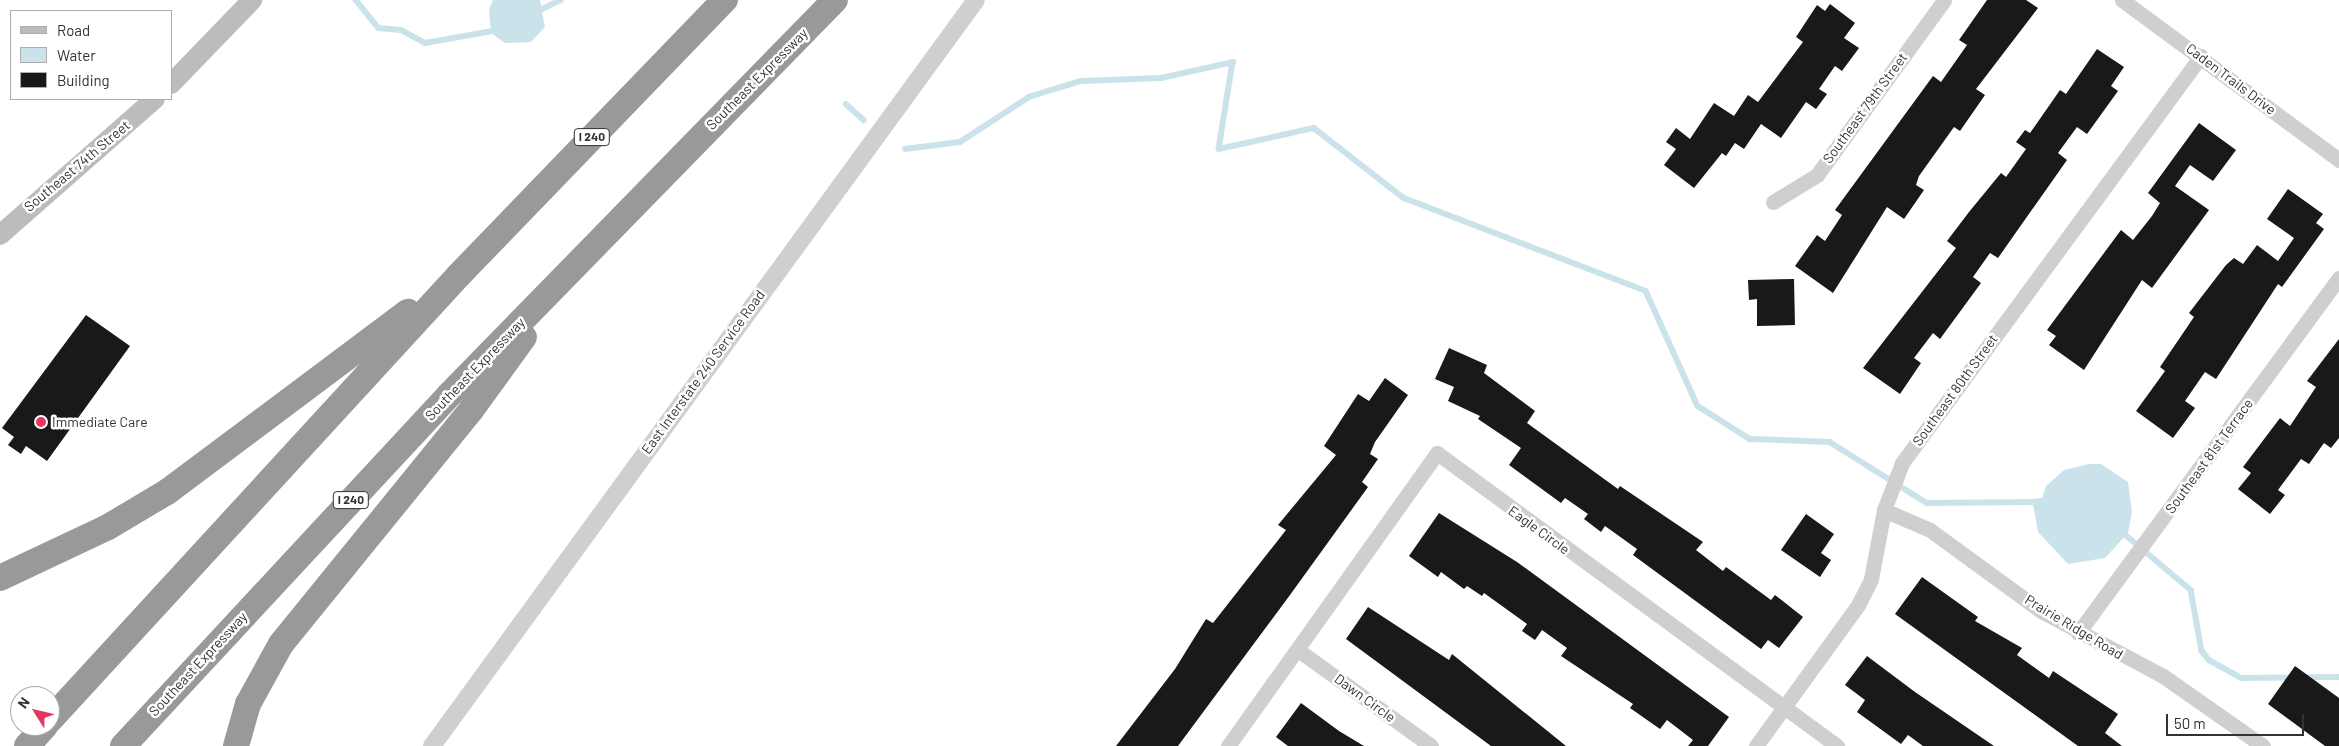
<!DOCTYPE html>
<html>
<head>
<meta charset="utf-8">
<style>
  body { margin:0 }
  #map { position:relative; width:2339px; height:746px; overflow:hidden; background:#fff; font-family:Barlow,sans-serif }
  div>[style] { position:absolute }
  .water>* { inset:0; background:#cae3eb }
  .stream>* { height:5.5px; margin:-2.75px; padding:0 2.75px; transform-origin:2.75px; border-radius:2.75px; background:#cae3eb }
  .building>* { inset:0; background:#191919 }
  .minor>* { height:15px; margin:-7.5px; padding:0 7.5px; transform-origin:7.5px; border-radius:7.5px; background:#cfcfcf }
  .tertiary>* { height:18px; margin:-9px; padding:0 9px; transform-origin:9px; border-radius:9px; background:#cfcfcf }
  .secondary>* { height:20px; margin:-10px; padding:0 10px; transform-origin:10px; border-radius:10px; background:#bcbcbc }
  .motorway>* { height:26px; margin:-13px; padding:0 13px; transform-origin:13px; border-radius:13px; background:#999 }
  .dots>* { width:14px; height:14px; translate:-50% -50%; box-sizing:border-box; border:2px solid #fff; border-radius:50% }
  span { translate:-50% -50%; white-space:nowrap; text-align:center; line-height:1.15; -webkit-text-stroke:5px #fff; paint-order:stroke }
  .shield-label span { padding:1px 4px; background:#fff; border:1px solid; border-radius:4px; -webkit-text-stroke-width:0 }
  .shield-label { font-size:12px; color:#323232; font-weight:700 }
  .street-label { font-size:14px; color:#323232 }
  .poi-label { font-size:14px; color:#323232 }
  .left { translate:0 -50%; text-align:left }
  .legend { position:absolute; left:10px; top:10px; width:162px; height:90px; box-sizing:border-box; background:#fff; border:1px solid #adadad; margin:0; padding:6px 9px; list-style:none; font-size:15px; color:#323232 }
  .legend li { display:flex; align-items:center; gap:10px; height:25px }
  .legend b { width:25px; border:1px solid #adadad }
  .north { position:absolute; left:10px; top:686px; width:50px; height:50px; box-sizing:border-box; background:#fff; border:1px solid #adadad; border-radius:50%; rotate:306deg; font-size:14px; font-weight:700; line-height:20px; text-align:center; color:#323232 }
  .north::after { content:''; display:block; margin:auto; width:18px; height:22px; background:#e5375e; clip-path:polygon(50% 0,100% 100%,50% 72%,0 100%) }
  .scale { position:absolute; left:2166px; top:714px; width:138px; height:22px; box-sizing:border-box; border:2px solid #323232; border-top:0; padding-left:6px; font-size:15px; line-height:18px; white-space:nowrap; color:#323232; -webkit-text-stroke:4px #fff; paint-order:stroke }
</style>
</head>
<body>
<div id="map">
  <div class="water">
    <div style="clip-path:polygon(493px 0,540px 0,545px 27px,531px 42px,505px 43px,491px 33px,489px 9px)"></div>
    <div style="clip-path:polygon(2089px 464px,2101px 464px,2128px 482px,2132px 512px,2128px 533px,2105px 558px,2068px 564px,2038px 532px,2032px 499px,2042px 498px,2046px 486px,2064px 470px)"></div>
  </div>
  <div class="stream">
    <div style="left:356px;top:0;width:36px;rotate:51deg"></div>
    <div style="left:379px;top:28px;width:22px;rotate:5deg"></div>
    <div style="left:401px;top:30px;width:27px;rotate:28deg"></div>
    <div style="left:425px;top:43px;width:74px;rotate:-10.1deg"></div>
    <div style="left:538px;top:11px;width:25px;rotate:-26deg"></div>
    <div style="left:846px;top:104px;width:24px;rotate:42deg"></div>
    <div style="left:905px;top:149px;width:55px;rotate:-7.3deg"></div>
    <div style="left:960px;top:142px;width:82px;rotate:-33.1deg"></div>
    <div style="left:1029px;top:97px;width:54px;rotate:-17.1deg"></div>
    <div style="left:1081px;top:81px;width:80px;rotate:-2.1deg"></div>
    <div style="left:1161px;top:78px;width:74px;rotate:-12.5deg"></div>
    <div style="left:1233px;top:62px;width:88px;rotate:99.1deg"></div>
    <div style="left:1219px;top:149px;width:97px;rotate:-12.5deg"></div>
    <div style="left:1314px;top:128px;width:114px;rotate:37.9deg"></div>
    <div style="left:1404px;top:198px;width:259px;rotate:21deg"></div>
    <div style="left:1646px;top:291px;width:126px;rotate:65.7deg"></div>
    <div style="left:1698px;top:406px;width:62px;rotate:32.4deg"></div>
    <div style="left:1750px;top:439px;width:80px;rotate:2.1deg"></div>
    <div style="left:1830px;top:442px;width:115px;rotate:32.2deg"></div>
    <div style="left:1927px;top:503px;width:112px;rotate:-0.5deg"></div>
    <div style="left:2121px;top:531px;width:92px;rotate:40.1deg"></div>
    <div style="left:2191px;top:590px;width:62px;rotate:79.8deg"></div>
    <div style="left:2202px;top:651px;width:11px;rotate:52deg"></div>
    <div style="left:2209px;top:660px;width:37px;rotate:29deg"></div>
    <div style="left:2241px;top:678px;width:98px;rotate:-0.6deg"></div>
  </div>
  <div class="building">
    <div style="clip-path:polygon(1987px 0,2026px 0,2038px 8px,1976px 89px,1985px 95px,1960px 131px,1954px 127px,1919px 176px,1916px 185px,1924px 190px,1904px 219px,1887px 207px,1833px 293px,1795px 266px,1817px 235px,1825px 241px,1842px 215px,1835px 210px,1933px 76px,1941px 82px,1967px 45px,1959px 40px)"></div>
    <div style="clip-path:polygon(1830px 4px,1855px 23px,1844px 38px,1859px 48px,1842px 71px,1835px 66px,1819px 89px,1827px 94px,1816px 109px,1806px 102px,1781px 138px,1761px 124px,1744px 149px,1735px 143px,1726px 156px,1722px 153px,1694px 188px,1664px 165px,1676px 149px,1666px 142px,1676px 128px,1690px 139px,1714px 103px,1734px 116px,1748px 95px,1758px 102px,1803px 42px,1796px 37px,1817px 5px,1825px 11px)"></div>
    <div style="clip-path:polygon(2097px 49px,2124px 67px,2111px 86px,2118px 91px,2087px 134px,2077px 127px,2058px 153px,2067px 160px,1998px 258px,1990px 253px,1973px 277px,1981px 283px,1940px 339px,1933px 333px,1914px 358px,1921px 363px,1900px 394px,1863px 368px,1956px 248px,1947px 241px,1969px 212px,2001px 173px,2006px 177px,2026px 149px,2016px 142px,2025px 130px,2030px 133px,2060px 90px,2066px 94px)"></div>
    <div style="clip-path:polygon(2199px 123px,2236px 150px,2213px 181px,2190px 165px,2175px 186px,2209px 210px,2152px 288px,2142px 280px,2084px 370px,2049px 345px,2056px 336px,2047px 330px,2121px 230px,2133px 240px,2152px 216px,2160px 203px,2148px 193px)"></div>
    <div style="clip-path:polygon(2288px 189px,2323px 214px,2316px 223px,2324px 229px,2282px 287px,2278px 284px,2216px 379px,2205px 372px,2185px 401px,2195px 408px,2173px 438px,2136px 411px,2165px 371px,2160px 367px,2194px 317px,2189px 313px,2226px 265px,2234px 258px,2243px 264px,2257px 245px,2278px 261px,2294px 238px,2267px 219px)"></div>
    <div style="clip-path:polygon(1794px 279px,1795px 325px,1757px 326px,1757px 299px,1749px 300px,1748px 280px)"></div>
    <div style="clip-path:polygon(86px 315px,130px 346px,47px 461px,26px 446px,21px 454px,8px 445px,14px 437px,2px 428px)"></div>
    <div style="clip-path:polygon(2339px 339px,2339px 438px,2331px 448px,2324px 443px,2309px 464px,2301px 459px,2278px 490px,2285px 495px,2270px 514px,2238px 489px,2251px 473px,2243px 467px,2280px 418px,2290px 426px,2316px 387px,2307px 381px)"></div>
    <div style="clip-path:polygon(1449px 348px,1487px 365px,1484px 373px,1535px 411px,1527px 423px,1618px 489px,1620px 486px,1703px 542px,1696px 550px,1723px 571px,1726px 567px,1771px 600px,1775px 595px,1803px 617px,1779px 648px,1768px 640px,1761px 649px,1633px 555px,1637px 549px,1605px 526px,1601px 532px,1584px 519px,1588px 514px,1565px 498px,1561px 503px,1509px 465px,1521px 448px,1478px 419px,1480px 416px,1448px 401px,1454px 387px,1435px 379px)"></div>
    <div style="clip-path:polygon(1385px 378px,1408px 395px,1375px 442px,1370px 454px,1378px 459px,1362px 482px,1368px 487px,1290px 595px,1178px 746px,1116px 746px,1175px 669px,1206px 619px,1213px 623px,1286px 530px,1278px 525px,1336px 455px,1324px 446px,1358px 394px,1369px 401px)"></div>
    <div style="clip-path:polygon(1439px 513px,1517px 562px,1729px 717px,1708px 746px,1688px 746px,1693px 740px,1667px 720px,1660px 729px,1630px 708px,1633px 704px,1561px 656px,1567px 648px,1542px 630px,1535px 640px,1522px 631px,1527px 624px,1484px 593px,1482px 596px,1467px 586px,1464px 589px,1441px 572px,1438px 577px,1409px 556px)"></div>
    <div style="clip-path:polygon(1806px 514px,1834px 534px,1821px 553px,1831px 560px,1820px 577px,1781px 550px)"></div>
    <div style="clip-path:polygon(1922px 577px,1978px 617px,1975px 621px,2022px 648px,2017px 655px,2049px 678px,2053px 671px,2118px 714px,2105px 733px,2122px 746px,2078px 746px,1895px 614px)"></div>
    <div style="clip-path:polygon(1368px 607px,1449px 660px,1452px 654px,1566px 746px,1491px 746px,1346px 639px)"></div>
    <div style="clip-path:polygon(1867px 656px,1915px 692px,1994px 746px,1923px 746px,1908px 735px,1901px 744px,1857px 712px,1865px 700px,1845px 685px)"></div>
    <div style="clip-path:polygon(2295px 666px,2339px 698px,2339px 746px,2325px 746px,2268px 704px)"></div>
    <div style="clip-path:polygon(1301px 703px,1339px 731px,1364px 746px,1288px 746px,1276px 737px)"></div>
  </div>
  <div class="minor">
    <div style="left:2122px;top:0;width:270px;rotate:36.4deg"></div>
    <div style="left:1773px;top:202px;width:52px;rotate:-31.5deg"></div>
    <div style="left:1817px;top:175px;width:216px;rotate:-54deg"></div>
    <div style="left:1884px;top:510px;width:50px;rotate:23.5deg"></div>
    <div style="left:1930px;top:530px;width:137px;rotate:36.1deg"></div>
    <div style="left:2041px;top:611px;width:138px;rotate:28deg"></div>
    <div style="left:2163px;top:676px;width:122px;rotate:35deg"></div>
    <div style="left:2078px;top:633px;width:441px;rotate:-53.7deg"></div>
    <div style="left:1298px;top:650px;width:164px;rotate:35.8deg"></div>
    <div style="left:1228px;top:746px;width:360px;rotate:-54.5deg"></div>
    <div style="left:1437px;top:453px;width:496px;rotate:36.2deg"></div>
    <div style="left:1756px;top:746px;width:174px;rotate:-54.1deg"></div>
    <div style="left:1858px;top:605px;width:29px;rotate:-63deg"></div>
    <div style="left:1871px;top:579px;width:70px;rotate:-79.3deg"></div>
    <div style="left:1884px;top:510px;width:50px;rotate:-69deg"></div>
    <div style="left:1902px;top:463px;width:505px;rotate:-53.7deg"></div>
  </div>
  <div class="tertiary">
    <div style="left:432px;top:746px;width:923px;rotate:-53.9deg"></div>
  </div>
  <div class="secondary">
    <div style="left:171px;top:84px;width:117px;rotate:-46deg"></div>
    <div style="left:0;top:235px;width:206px;rotate:-41.3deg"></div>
  </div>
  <div class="motorway">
    <div style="left:0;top:578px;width:119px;rotate:-25.3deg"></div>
    <div style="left:108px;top:527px;width:69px;rotate:-30.7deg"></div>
    <div style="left:167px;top:492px;width:301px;rotate:-36.8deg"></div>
    <div style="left:50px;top:720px;width:604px;rotate:-47.41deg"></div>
    <div style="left:459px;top:275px;width:383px;rotate:-46deg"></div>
    <div style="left:27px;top:746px;width:27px;rotate:-48deg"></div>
    <div style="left:123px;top:746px;width:479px;rotate:-47.1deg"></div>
    <div style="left:449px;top:395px;width:552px;rotate:-45.66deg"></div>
    <div style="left:236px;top:746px;width:44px;rotate:-74.1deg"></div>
    <div style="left:248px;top:704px;width:68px;rotate:-61.2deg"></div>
    <div style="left:281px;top:644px;width:301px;rotate:-50.9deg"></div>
    <div style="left:471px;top:410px;width:90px;rotate:-54deg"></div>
  </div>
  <div class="dots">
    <div style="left:41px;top:422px;background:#e5375e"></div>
  </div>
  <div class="shield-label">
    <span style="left:592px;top:137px">I 240</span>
    <span style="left:351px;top:500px">I 240</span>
  </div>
  <div class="street-label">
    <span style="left:757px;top:79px;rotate:-45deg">Southeast Expressway</span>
    <span style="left:2231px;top:79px;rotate:37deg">Caden Trails Drive</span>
    <span style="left:1865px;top:108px;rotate:-54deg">Southeast 79th Street</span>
    <span style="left:77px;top:166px;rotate:-40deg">Southeast 74th Street</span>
    <span style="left:475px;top:369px;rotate:-46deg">Southeast Expressway</span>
    <span style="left:703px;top:372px;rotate:-54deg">East Interstate 240 Service Road</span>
    <span style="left:1955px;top:390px;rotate:-54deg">Southeast 80th Street</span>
    <span style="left:2209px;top:456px;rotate:-54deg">Southeast 81st Terrace</span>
    <span style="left:1539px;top:530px;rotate:36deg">Eagle Circle</span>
    <span style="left:2074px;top:627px;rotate:31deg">Prairie Ridge Road</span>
    <span style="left:198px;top:664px;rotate:-47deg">Southeast Expressway</span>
    <span style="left:1365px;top:698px;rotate:36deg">Dawn Circle</span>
  </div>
  <div class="poi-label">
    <span class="left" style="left:52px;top:422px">Immediate Care</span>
  </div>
  <ul class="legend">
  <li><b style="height:6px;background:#bcbcbc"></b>Road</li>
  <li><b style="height:14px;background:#cae3eb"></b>Water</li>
  <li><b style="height:14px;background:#191919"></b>Building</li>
  </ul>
  <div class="north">N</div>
  <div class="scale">50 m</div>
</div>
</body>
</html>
